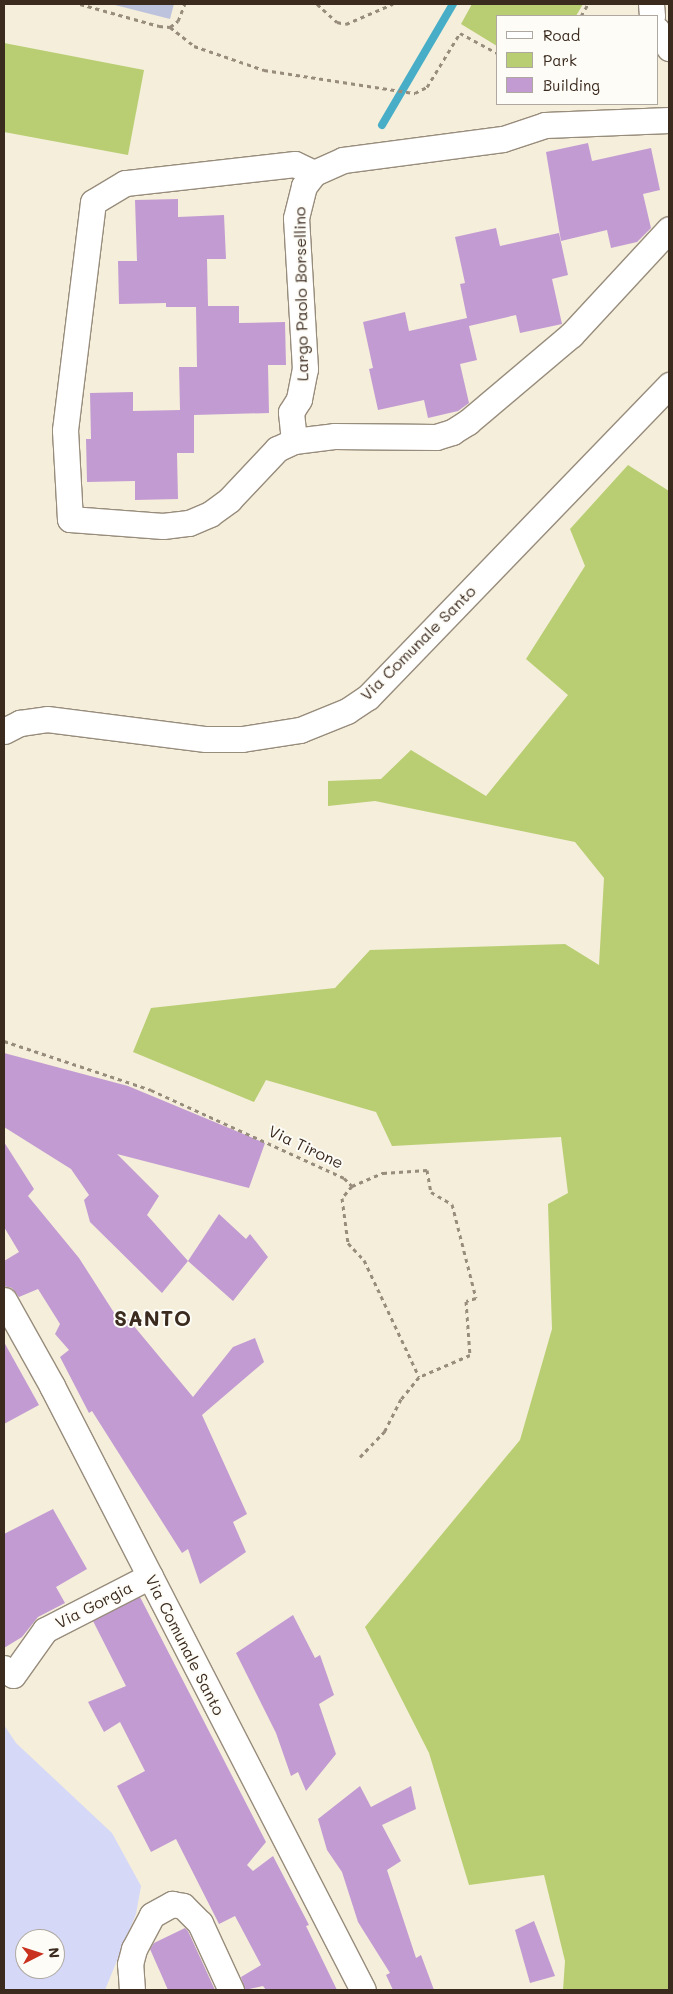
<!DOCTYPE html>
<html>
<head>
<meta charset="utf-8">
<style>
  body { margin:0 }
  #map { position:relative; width:673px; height:1994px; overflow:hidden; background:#f4eeda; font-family:Mali,sans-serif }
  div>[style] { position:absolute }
  .built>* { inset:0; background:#d6d8f8 }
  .industrial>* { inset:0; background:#bec3dd }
  .green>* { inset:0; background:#b9ce72 }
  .stream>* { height:8px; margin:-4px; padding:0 4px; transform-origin:4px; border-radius:4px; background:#48aec7 }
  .building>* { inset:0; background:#c39bd3 }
  .path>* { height:3px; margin-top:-1.5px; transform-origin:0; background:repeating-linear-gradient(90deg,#988c7c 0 4px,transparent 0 8px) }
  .roads { filter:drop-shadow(1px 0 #988c7c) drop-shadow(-1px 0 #988c7c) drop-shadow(0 1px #988c7c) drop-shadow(0 -1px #988c7c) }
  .street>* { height:25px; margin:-12.5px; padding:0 12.5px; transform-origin:12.5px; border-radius:12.5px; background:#fff }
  span { translate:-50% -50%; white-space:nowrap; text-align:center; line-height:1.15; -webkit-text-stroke:4px #fdfcf7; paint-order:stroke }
  .street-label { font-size:16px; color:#3b2a1e }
  .district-label { font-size:21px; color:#3b2a1e; font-weight:700; letter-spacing:1px }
  .frame { position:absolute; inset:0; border:5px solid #3b2a1e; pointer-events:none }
  .legend { position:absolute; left:496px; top:15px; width:162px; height:90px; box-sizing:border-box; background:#fdfcf7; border:1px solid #afa8a0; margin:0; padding:6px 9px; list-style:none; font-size:15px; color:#3b2a1e }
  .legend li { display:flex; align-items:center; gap:10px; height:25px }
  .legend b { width:25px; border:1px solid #afa8a0 }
  .north { position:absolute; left:15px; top:1929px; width:50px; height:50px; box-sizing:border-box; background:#fdfcf7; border:1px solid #afa8a0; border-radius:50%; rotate:85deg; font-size:14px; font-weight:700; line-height:20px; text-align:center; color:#3b2a1e }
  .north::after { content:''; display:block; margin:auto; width:18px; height:22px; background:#c8321e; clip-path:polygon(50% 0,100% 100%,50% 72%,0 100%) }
</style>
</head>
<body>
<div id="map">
  <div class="built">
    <div style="clip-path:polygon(evenodd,4px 1725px,16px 1743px,112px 1833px,141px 1886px,136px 1914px,105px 1990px,4px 1990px,4px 1725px,25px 1939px,55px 1939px,55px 1969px,25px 1969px,25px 1939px)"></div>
  </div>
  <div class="industrial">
    <div style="clip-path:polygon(111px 4px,174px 4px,170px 19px)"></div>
  </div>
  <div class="green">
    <div style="clip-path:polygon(472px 4px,583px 4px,576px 16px,497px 16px,497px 46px,461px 24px)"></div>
    <div style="clip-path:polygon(4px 43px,144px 70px,128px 155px,4px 132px)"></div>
    <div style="clip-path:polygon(628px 465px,669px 491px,669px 1990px,563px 1990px,565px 1961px,544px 1875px,469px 1885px,429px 1753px,365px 1627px,520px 1440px,552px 1329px,548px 1204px,568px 1193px,561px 1137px,392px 1146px,376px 1112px,266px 1080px,254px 1102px,133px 1052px,151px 1008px,335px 988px,370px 950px,565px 944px,599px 965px,604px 878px,575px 842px,375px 801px,328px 806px,328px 781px,381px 779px,411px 750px,486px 796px,568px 695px,526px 659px,585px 566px,570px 529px)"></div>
  </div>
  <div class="stream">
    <div style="left:382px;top:125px;width:140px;rotate:-59.6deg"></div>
  </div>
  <div class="building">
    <div style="clip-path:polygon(588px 143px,592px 161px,651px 148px,660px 190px,643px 194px,651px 228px,637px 242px,611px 248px,607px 230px,561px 241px,546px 152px)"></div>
    <div style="clip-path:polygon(178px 199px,178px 217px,224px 215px,226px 259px,207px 259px,208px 306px,239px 306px,239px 323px,285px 322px,286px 365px,268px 365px,269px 413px,194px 415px,194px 453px,177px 453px,178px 499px,135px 500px,135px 481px,87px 482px,86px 439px,91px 439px,90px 393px,133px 392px,133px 411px,180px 410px,179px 367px,197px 367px,196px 307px,166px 307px,166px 303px,119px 304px,118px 261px,137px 261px,135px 200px)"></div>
    <div style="clip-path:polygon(496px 228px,500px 246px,559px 233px,568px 275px,552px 279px,562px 324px,520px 333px,516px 315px,469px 326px,477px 360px,460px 364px,469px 403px,458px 411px,428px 418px,424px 400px,378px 410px,369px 369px,373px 368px,363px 322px,405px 312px,409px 331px,467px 318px,460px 284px,465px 283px,455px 237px)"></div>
    <div style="clip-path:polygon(4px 1053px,128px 1086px,265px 1143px,249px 1188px,117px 1154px,159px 1196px,147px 1215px,188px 1261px,162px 1293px,90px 1222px,84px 1200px,89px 1195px,71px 1169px,4px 1127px)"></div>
    <div style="clip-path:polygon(4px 1142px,34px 1189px,28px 1196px,79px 1258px,120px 1322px,128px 1319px,193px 1397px,233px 1347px,255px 1338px,264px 1362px,202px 1415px,247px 1514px,233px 1522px,246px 1552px,200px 1584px,188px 1549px,182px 1553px,92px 1411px,89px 1413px,60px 1357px,69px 1350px,55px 1334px,60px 1324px,38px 1289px,19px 1297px,12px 1288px,4px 1286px,4px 1261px,19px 1252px,4px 1227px)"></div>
    <div style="clip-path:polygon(219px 1214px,246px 1239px,250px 1234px,268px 1257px,233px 1301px,188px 1261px)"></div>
    <div style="clip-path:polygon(4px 1342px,39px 1405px,4px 1424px)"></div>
    <div style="clip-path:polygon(53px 1509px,87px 1569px,56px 1587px,65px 1603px,38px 1617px,22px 1637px,4px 1648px,4px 1534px)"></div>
    <div style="clip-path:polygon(140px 1597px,266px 1842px,247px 1865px,253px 1871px,273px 1856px,309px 1925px,306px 1926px,337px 1990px,266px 1990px,263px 1986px,245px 1990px,241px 1977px,261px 1965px,235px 1916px,219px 1924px,176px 1839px,151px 1852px,117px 1786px,145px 1771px,120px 1722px,104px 1732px,88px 1702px,126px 1686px,93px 1621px)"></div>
    <div style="clip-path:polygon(293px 1615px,315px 1658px,320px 1655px,334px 1695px,319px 1704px,336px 1754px,306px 1791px,298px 1772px,291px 1776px,276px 1733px,236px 1653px)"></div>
    <div style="clip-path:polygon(360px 1786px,371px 1807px,411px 1786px,416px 1809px,382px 1825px,401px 1861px,387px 1870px,416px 1958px,421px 1955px,434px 1990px,393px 1990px,386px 1975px,390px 1973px,358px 1922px,342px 1872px,327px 1850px,318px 1819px)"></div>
    <div style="clip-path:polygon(534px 1921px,555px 1976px,530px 1983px,515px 1930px)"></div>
    <div style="clip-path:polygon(185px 1928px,188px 1931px,215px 1990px,168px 1990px,150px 1949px,154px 1943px)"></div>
  </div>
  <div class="path">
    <div style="left:80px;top:4px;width:82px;rotate:15.6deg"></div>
    <div style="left:159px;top:26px;width:11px;rotate:5deg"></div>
    <div style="left:170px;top:27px;width:10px;rotate:-37deg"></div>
    <div style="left:178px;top:21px;width:18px;rotate:-68deg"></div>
    <div style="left:317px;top:4px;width:27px;rotate:42deg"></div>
    <div style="left:337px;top:22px;width:9px;rotate:13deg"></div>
    <div style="left:346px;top:24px;width:51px;rotate:-23.1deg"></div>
    <div style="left:581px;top:16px;width:14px;rotate:-60deg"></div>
    <div style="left:170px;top:27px;width:31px;rotate:38deg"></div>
    <div style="left:194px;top:46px;width:74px;rotate:18.9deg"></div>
    <div style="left:264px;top:70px;width:153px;rotate:8.7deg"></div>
    <div style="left:415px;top:93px;width:13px;rotate:-27deg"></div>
    <div style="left:427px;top:87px;width:63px;rotate:-58.6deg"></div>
    <div style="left:460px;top:33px;width:42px;rotate:28.4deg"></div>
    <div style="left:4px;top:1041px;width:155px;rotate:18.4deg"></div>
    <div style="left:151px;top:1090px;width:212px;rotate:24.5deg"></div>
    <div style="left:344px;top:1178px;width:11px;rotate:45deg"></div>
    <div style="left:352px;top:1186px;width:34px;rotate:-23deg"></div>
    <div style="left:383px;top:1173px;width:44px;rotate:-3.9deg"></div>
    <div style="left:427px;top:1170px;width:22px;rotate:80deg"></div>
    <div style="left:431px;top:1192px;width:24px;rotate:30deg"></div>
    <div style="left:452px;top:1204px;width:97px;rotate:75.7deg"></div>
    <div style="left:476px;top:1298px;width:10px;rotate:163deg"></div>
    <div style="left:466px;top:1301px;width:54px;rotate:85.8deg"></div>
    <div style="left:470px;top:1355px;width:56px;rotate:156.7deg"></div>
    <div style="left:419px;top:1377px;width:28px;rotate:129deg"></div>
    <div style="left:401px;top:1399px;width:36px;rotate:117deg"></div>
    <div style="left:385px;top:1431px;width:36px;rotate:134deg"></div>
    <div style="left:352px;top:1186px;width:16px;rotate:130deg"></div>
    <div style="left:342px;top:1198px;width:45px;rotate:82.4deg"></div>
    <div style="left:348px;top:1243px;width:23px;rotate:47deg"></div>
    <div style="left:364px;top:1260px;width:129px;rotate:64.8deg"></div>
  </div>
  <div class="roads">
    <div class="street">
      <div style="left:651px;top:4px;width:12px;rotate:85deg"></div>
      <div style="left:657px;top:30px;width:22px;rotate:56deg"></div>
      <div style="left:314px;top:173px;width:21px;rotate:-155deg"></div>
      <div style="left:295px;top:164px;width:171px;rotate:173.6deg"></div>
      <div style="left:125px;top:183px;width:37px;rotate:149deg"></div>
      <div style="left:93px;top:202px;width:230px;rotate:97deg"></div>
      <div style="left:65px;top:430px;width:89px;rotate:86.8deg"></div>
      <div style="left:70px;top:519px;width:93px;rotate:4.3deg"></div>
      <div style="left:163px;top:526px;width:26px;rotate:-7deg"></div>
      <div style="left:189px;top:523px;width:23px;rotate:-23deg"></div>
      <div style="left:210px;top:514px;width:24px;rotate:-36deg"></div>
      <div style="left:229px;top:500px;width:70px;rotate:-46.7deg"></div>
      <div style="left:277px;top:449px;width:19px;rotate:-25deg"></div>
      <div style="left:294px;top:441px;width:40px;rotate:-7.1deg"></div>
      <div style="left:334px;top:436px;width:102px;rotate:0.6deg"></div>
      <div style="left:436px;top:437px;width:17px;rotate:-17deg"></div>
      <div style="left:452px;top:432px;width:19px;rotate:-32deg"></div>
      <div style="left:468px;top:422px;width:135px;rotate:-40.2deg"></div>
      <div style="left:571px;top:335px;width:144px;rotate:-47.2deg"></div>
      <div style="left:294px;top:441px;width:29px;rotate:-96deg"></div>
      <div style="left:291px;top:412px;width:15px;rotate:-58deg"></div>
      <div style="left:299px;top:399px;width:31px;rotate:-79deg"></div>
      <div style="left:305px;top:369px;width:151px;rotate:-93.4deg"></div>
      <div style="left:296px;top:218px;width:33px;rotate:-76deg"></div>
      <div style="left:304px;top:186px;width:16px;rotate:-52deg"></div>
      <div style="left:314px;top:173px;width:32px;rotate:-24deg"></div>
      <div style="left:343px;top:160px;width:161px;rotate:-7.5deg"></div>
      <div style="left:503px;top:139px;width:44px;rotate:-18.4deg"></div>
      <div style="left:545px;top:125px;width:124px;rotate:-2.3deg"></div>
      <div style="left:4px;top:731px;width:18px;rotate:-27deg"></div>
      <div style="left:20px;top:723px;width:27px;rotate:-8deg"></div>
      <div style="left:47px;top:719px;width:160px;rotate:7.2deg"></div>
      <div style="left:206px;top:739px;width:36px"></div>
      <div style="left:242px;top:739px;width:59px;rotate:-8.8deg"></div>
      <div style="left:300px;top:730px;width:51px;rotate:-22deg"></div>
      <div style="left:347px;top:711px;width:25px;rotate:-34deg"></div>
      <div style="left:368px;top:697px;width:434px;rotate:-46deg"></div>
      <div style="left:4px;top:1300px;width:98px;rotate:60.8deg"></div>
      <div style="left:52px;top:1386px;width:679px;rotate:62.76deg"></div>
      <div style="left:4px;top:1668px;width:11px;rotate:38deg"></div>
      <div style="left:13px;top:1675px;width:55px;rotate:-54.6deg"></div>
      <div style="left:45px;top:1630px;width:118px;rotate:-27.2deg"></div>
      <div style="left:132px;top:1990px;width:26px;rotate:-94deg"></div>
      <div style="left:130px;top:1964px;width:16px;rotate:-75deg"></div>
      <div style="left:134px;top:1949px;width:38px;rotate:-62deg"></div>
      <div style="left:152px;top:1915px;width:23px;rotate:-29deg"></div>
      <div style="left:172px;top:1904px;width:11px;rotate:10deg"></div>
      <div style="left:183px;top:1906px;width:24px;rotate:45deg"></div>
      <div style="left:200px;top:1923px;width:74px;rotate:65.2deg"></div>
    </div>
  </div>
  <div class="street-label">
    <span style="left:301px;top:294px;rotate:-91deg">Largo Paolo Borsellino</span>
    <span style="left:418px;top:643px;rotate:-45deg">Via Comunale Santo</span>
    <span style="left:306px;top:1147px;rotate:25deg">Via Tirone</span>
    <span style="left:94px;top:1605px;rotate:-27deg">Via Gorgia</span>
    <span style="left:185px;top:1645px;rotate:63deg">Via Comunale Santo</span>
  </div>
  <div class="district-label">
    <span style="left:153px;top:1318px">SANTO</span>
  </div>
  <div class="frame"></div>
  <ul class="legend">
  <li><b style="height:6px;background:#fff"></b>Road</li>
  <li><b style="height:14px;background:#b9ce72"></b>Park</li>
  <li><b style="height:14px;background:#c39bd3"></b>Building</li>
  </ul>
  <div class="north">N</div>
</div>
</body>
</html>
